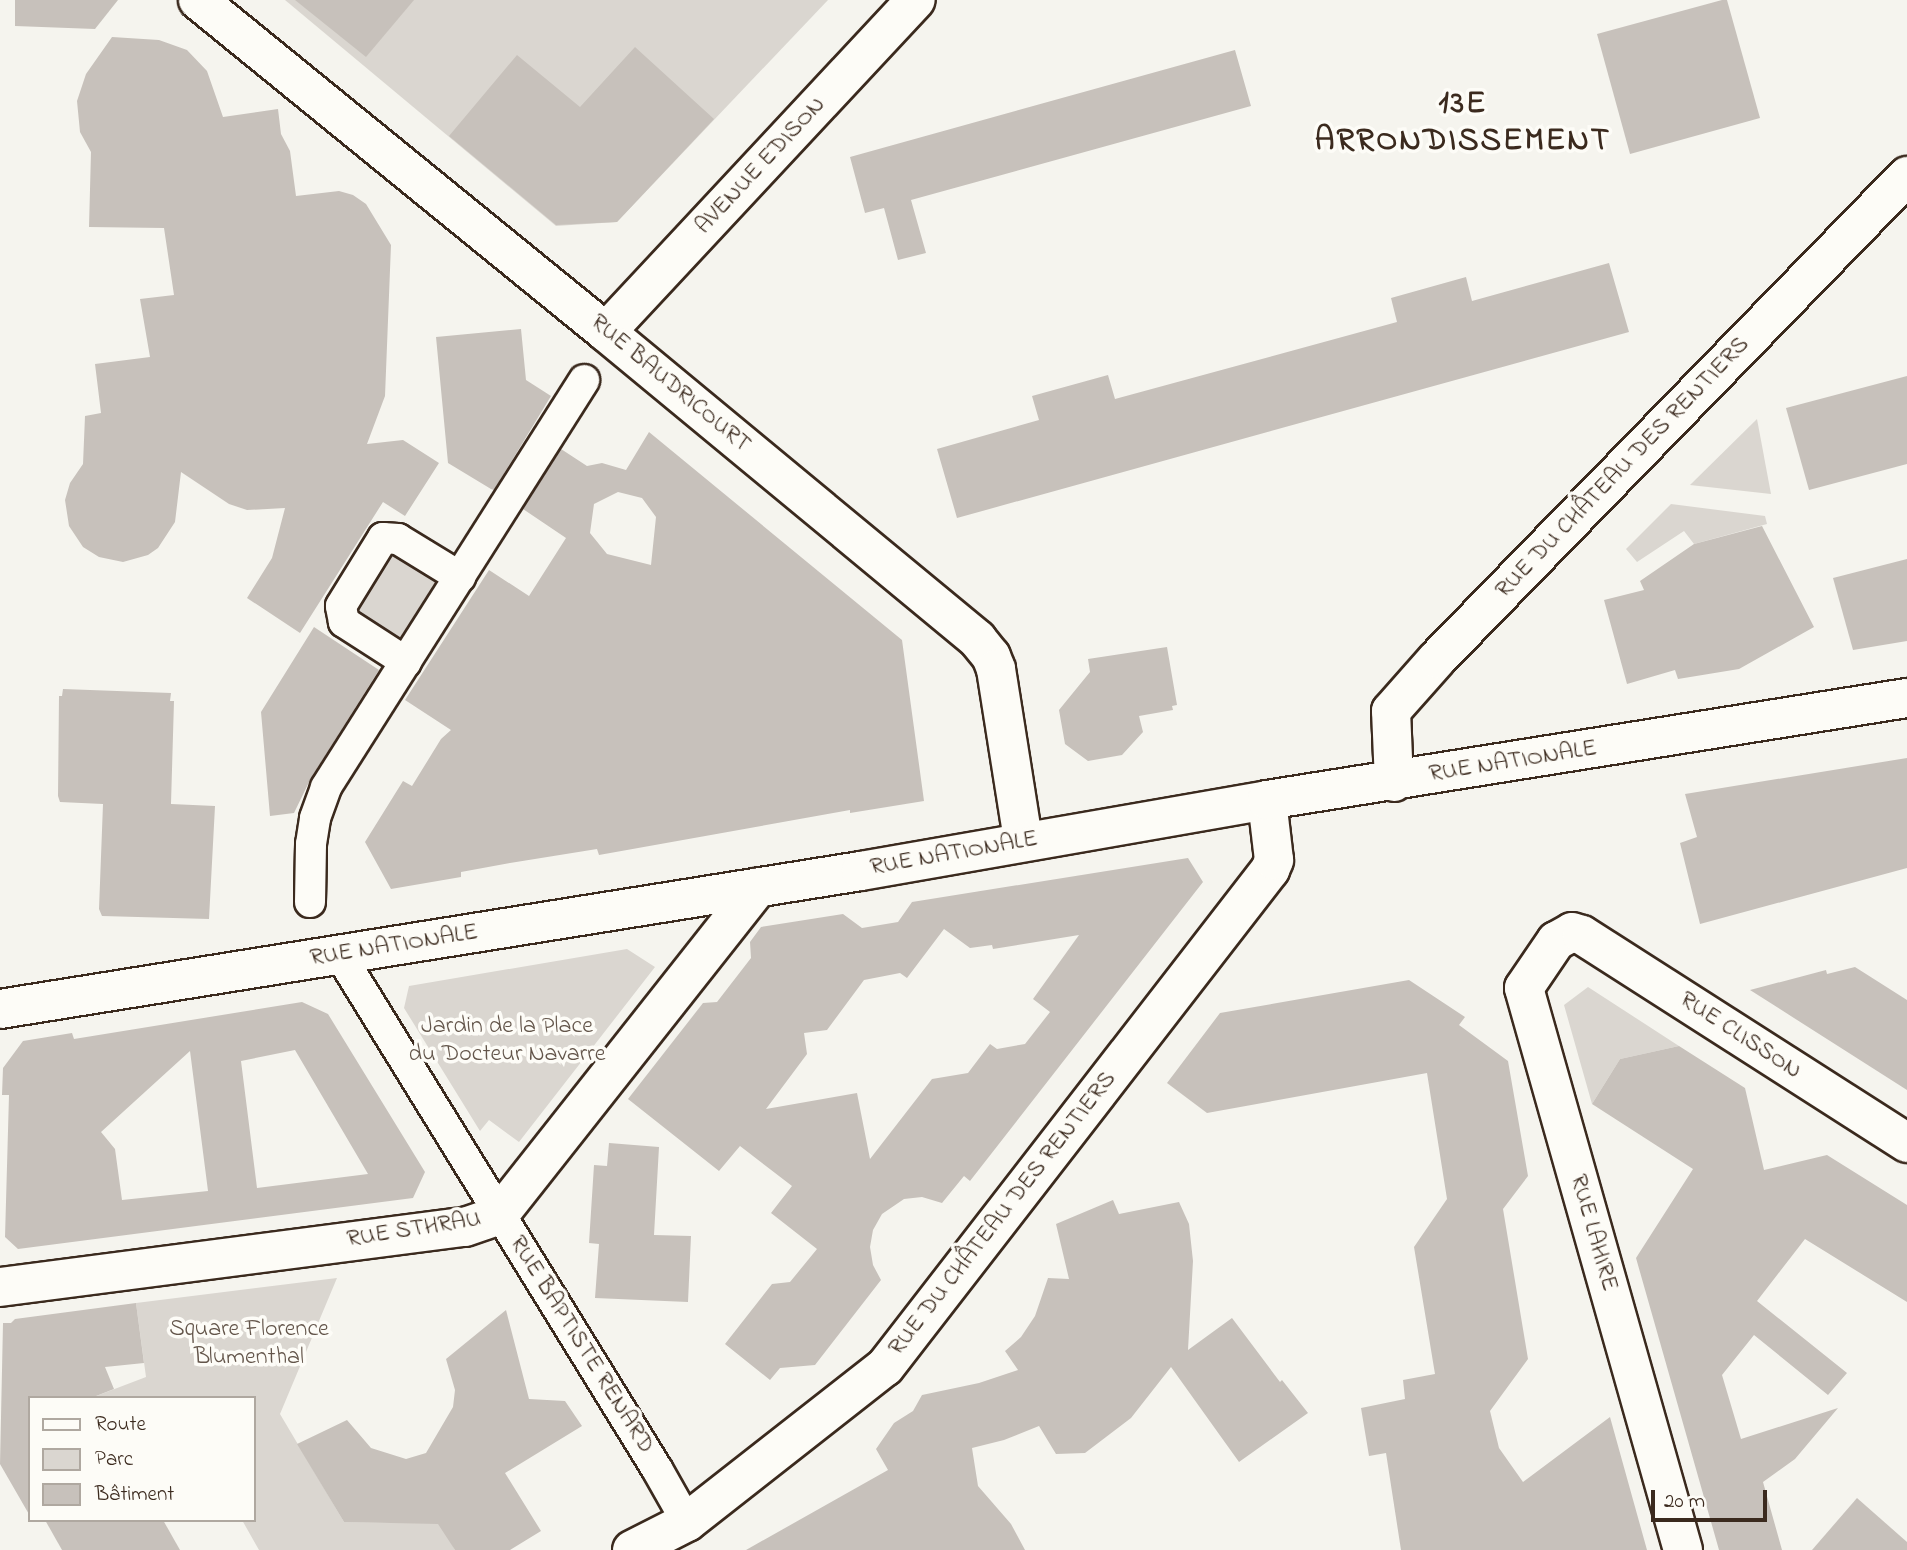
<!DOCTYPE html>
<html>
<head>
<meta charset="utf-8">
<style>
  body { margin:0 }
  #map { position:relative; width:1907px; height:1550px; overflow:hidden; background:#f5f4ee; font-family:"Indie Flower",sans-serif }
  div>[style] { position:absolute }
  .green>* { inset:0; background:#dad6d0 }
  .building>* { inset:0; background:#c7c1bb }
  .roads { filter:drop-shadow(2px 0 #3b2a1e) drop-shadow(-2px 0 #3b2a1e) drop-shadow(0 2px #3b2a1e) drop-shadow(0 -2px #3b2a1e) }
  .pedestrian>* { height:30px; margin:-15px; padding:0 15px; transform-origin:15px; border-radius:15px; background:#fdfcf7 }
  .minor>* { height:38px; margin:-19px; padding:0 19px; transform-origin:19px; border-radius:19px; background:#fdfcf7 }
  .tertiary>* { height:38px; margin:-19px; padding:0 19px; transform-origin:19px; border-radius:19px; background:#fdfcf7 }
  span { translate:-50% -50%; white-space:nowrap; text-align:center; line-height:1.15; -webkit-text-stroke:7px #fdfcf7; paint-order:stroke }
  .street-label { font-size:24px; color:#3b2a1e }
  .park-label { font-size:24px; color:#63554a }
  .district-label { font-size:32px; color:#3b2a1e; font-weight:700; letter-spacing:2px }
  .legend { position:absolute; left:28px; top:1396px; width:228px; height:126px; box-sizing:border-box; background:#fdfcf7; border:2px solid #afa8a0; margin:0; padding:9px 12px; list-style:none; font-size:21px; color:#3b2a1e }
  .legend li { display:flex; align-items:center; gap:14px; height:35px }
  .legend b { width:35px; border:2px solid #afa8a0 }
  .scale { position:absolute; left:1651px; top:1490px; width:116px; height:32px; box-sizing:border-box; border:4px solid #3b2a1e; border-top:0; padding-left:9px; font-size:21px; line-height:24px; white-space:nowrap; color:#3b2a1e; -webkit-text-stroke:5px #fdfcf7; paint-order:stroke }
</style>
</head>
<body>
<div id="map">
  <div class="green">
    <div style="clip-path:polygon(285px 0,828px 0,617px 222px,556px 226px)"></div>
    <div style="clip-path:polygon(1757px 419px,1771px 494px,1690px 485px)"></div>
    <div style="clip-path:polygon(1671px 504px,1765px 516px,1767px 524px,1694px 544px,1684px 531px,1637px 562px,1626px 549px)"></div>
    <div style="clip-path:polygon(392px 548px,441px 581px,401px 645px,353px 618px,351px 607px)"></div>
    <div style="clip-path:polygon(627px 949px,655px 967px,519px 1142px,489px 1120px,480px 1131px,404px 1008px,409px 986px)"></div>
    <div style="clip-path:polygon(1588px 987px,1679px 1046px,1620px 1059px,1592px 1104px,1564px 1005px)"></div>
    <div style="clip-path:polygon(337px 1278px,280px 1414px,344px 1522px,423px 1523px,437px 1514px,455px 1550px,259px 1550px,242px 1520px,254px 1520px,254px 1398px,91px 1398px,146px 1377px,136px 1303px)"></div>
  </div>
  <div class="building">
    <div style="clip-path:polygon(15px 0,118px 0,95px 29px,15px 26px)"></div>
    <div style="clip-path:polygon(295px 0,414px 0,366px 57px)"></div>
    <div style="clip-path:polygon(1722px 0,1727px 0,1760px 118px,1630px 154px,1597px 34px)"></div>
    <div style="clip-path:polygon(112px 37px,159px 40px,187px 50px,207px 71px,223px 117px,278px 109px,281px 134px,290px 151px,296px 196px,339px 191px,353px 195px,366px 204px,391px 245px,385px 396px,367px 444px,403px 440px,439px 463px,405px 516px,383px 502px,300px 633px,247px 598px,272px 558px,285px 508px,247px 510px,229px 504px,181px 472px,175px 522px,158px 548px,148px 555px,123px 562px,99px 557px,83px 547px,69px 526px,65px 500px,70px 483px,83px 464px,85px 416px,101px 413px,95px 364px,150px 357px,140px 299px,174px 295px,164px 228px,89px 227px,91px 152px,80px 132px,77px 101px,86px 74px)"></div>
    <div style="clip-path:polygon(635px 47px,714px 119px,617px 222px,556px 225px,449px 136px,517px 55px,580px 107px)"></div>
    <div style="clip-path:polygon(1235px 50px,1251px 106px,911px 200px,926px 253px,898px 260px,884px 208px,865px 213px,850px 157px)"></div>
    <div style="clip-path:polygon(1609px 263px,1629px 332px,957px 518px,937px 449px,1039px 420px,1032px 396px,1108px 375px,1115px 399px,1397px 322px,1391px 298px,1466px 277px,1472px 301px)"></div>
    <div style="clip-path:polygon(521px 329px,526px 380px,551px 396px,494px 490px,491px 489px,448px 463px,436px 337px)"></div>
    <div style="clip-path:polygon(1907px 376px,1907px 464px,1809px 490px,1786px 408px)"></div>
    <div style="clip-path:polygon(evenodd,649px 432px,902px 640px,924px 801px,850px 813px,850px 810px,599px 855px,597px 849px,510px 863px,461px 872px,461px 877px,391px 889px,365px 842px,403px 781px,412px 786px,441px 739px,451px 730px,405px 700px,489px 570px,529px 596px,566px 538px,523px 509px,561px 449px,587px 466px,602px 463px,626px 470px,649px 432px,618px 492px,642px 498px,656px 517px,651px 565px,607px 554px,590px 533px,594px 504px,618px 492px)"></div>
    <div style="clip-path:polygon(1762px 526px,1814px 627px,1739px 669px,1678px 679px,1675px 670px,1627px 684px,1604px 600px,1644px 590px,1640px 581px,1694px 544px)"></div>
    <div style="clip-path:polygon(1907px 559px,1907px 641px,1853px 650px,1833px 578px)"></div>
    <div style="clip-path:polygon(314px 627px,379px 670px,311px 778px,294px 813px,270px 816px,261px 712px)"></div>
    <div style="clip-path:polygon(1167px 647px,1177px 705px,1172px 706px,1173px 710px,1139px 716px,1143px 732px,1122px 755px,1088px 761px,1065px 744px,1059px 710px,1090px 672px,1088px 659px)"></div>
    <div style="clip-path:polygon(63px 689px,171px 693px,170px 701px,174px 701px,171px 804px,215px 806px,209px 919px,102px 916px,99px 909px,103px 804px,60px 802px,58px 796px,59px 696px,62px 696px)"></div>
    <div style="clip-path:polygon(1907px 758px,1907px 868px,1700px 924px,1680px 843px,1697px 837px,1685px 794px)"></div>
    <div style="clip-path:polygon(evenodd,1188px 858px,1203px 882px,970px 1181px,964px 1176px,942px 1203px,922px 1197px,904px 1199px,882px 1214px,873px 1230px,870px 1247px,873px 1265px,881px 1280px,815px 1365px,780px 1368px,770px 1380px,725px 1344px,772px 1284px,790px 1282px,817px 1249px,771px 1213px,792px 1186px,740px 1146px,719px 1171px,628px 1099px,703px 1003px,717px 1002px,751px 958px,750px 942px,761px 927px,843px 914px,862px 928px,898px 922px,912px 902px,1188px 858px,944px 929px,970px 948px,992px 945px,993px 949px,1079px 935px,1033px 999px,1050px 1012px,1025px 1044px,997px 1049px,990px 1044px,968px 1073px,932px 1079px,870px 1159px,857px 1093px,766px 1109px,807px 1054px,804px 1033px,827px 1030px,864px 980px,900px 973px,907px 978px,944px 929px)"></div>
    <div style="clip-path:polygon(1855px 967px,1907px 1000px,1907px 1090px,1750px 990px,1826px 970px,1827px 974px)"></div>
    <div style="clip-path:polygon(1409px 980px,1465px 1017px,1459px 1025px,1508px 1061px,1528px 1176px,1503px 1209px,1528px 1359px,1490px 1411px,1499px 1448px,1523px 1482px,1610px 1417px,1647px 1550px,1401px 1550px,1386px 1453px,1369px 1456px,1361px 1408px,1405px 1399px,1403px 1380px,1435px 1374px,1414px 1247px,1447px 1199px,1427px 1073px,1207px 1113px,1167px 1083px,1220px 1013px)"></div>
    <div style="clip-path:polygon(evenodd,302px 1002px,328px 1014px,425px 1172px,413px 1198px,18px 1249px,5px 1237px,9px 1095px,2px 1095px,3px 1068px,23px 1041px,72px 1033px,74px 1039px,302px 1002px,295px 1050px,368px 1174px,257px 1188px,241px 1061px,295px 1050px,302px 1002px,190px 1051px,208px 1191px,122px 1200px,115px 1149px,101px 1132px,190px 1051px)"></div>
    <div style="clip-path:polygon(1679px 1046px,1745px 1088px,1764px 1170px,1827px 1155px,1907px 1205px,1907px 1302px,1805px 1239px,1757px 1301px,1847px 1373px,1828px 1395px,1754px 1335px,1722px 1375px,1741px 1439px,1838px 1408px,1795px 1459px,1763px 1482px,1782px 1550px,1719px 1550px,1636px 1258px,1693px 1169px,1592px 1104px,1620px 1059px)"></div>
    <div style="clip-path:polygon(609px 1143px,659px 1147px,654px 1235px,691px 1236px,688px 1302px,595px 1298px,599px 1244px,589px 1243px,594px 1165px,607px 1166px)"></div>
    <div style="clip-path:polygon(1113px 1200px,1119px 1214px,1179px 1202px,1189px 1224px,1193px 1261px,1188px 1350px,1232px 1318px,1280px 1382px,1282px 1380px,1308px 1413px,1239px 1462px,1171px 1367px,1131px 1418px,1085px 1453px,1056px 1454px,1039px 1426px,1004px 1440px,972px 1448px,978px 1486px,1011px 1524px,1025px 1550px,746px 1550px,888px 1470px,876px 1449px,894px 1423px,913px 1411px,922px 1395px,979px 1383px,1018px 1370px,1005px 1351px,1021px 1337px,1035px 1316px,1048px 1278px,1069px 1279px,1056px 1224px)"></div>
    <div style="clip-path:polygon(136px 1303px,144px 1363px,105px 1367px,114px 1389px,91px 1398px,30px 1398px,30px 1516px,0 1464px,3px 1323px,11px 1323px,15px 1319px)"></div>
    <div style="clip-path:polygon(506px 1310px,529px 1399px,565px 1401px,582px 1426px,505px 1473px,541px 1531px,510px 1550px,455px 1550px,438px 1524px,344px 1522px,297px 1444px,347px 1420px,371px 1448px,406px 1459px,426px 1453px,453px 1407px,455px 1390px,446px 1359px)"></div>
    <div style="clip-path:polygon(1857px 1498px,1907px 1542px,1907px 1550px,1812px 1550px)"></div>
    <div style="clip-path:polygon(45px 1520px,163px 1520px,180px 1550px,62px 1550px)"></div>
  </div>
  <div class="roads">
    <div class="pedestrian">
      <div style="left:406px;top:662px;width:74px;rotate:-147.2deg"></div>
      <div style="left:344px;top:622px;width:16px;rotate:-101deg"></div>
      <div style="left:341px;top:606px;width:80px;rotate:-58.3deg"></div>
      <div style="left:383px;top:538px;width:15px;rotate:4deg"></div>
      <div style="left:398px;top:539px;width:73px;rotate:31.5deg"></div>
      <div style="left:310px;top:902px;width:58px;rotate:-89deg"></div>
      <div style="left:311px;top:844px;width:26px;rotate:-81deg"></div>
      <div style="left:315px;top:818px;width:33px;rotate:-70deg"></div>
      <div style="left:326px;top:787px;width:482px;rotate:-57.6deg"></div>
      <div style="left:340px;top:955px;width:604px;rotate:58.34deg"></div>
      <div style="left:657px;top:1469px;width:61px;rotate:60.5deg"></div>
    </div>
    <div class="minor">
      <div style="left:198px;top:0;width:526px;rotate:39.14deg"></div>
      <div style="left:606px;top:332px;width:482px;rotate:39.6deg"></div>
      <div style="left:977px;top:639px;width:22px;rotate:51deg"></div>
      <div style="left:991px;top:656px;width:14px;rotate:69deg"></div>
      <div style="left:996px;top:669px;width:173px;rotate:81deg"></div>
      <div style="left:606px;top:332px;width:454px;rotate:-47deg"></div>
      <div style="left:1394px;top:782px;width:71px;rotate:-92.4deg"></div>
      <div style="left:1391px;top:711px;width:69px;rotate:-48.5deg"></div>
      <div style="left:1437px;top:659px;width:674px;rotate:-45.78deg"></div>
      <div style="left:0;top:1287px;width:469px;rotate:-7.4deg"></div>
      <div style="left:465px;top:1227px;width:36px;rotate:-19deg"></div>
      <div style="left:499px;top:1215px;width:417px;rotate:-51.7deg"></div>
      <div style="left:632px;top:1550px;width:62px;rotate:-27deg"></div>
      <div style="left:687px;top:1522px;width:251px;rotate:-38.1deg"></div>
      <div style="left:885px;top:1367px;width:629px;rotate:-52.24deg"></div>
      <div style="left:1270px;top:870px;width:11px;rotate:-68deg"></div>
      <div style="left:1274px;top:860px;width:60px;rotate:-96.7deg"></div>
      <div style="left:1683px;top:1550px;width:584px;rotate:-105.8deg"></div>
      <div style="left:1524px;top:988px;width:57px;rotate:-55.8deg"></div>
      <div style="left:1556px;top:941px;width:18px;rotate:-29deg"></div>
      <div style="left:1572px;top:932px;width:10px;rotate:17deg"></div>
      <div style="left:1582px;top:935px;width:386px;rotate:32.6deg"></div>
    </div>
    <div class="tertiary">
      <div style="left:0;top:1009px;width:872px;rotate:-9.11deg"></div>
      <div style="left:861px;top:871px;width:412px;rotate:-9.9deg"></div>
      <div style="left:1267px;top:800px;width:648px;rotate:-9.06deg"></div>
    </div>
  </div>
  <div class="street-label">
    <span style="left:761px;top:166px;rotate:-47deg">AVENUE EDISON</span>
    <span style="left:670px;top:384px;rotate:40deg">RUE BAUDRICOURT</span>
    <span style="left:1623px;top:468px;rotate:-46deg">RUE DU CHÂTEAU DES RENTIERS</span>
    <span style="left:1513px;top:762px;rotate:-9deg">RUE NATIONALE</span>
    <span style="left:954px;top:854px;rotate:-10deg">RUE NATIONALE</span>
    <span style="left:394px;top:946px;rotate:-9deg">RUE NATIONALE</span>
    <span style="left:1740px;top:1036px;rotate:33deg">RUE CLISSON</span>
    <span style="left:1003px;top:1214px;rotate:-52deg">RUE DU CHÂTEAU DES RENTIERS</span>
    <span style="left:414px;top:1230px;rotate:-9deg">RUE STHRAU</span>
    <span style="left:1593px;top:1233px;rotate:74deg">RUE LAHIRE</span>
    <span style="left:581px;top:1345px;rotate:58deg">RUE BAPTISTE RENARD</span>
  </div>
  <div class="park-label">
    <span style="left:507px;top:1041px">Jardin de la Place<br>du Docteur Navarre</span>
    <span style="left:249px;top:1344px">Square Florence<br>Blumenthal</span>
  </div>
  <div class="district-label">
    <span style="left:1463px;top:124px">13E<br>ARRONDISSEMENT</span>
  </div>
  <ul class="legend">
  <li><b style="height:9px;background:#fdfcf7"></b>Route</li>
  <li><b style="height:19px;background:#dad6d0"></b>Parc</li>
  <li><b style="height:19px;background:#c7c1bb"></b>Bâtiment</li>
  </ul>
  <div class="scale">20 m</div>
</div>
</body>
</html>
